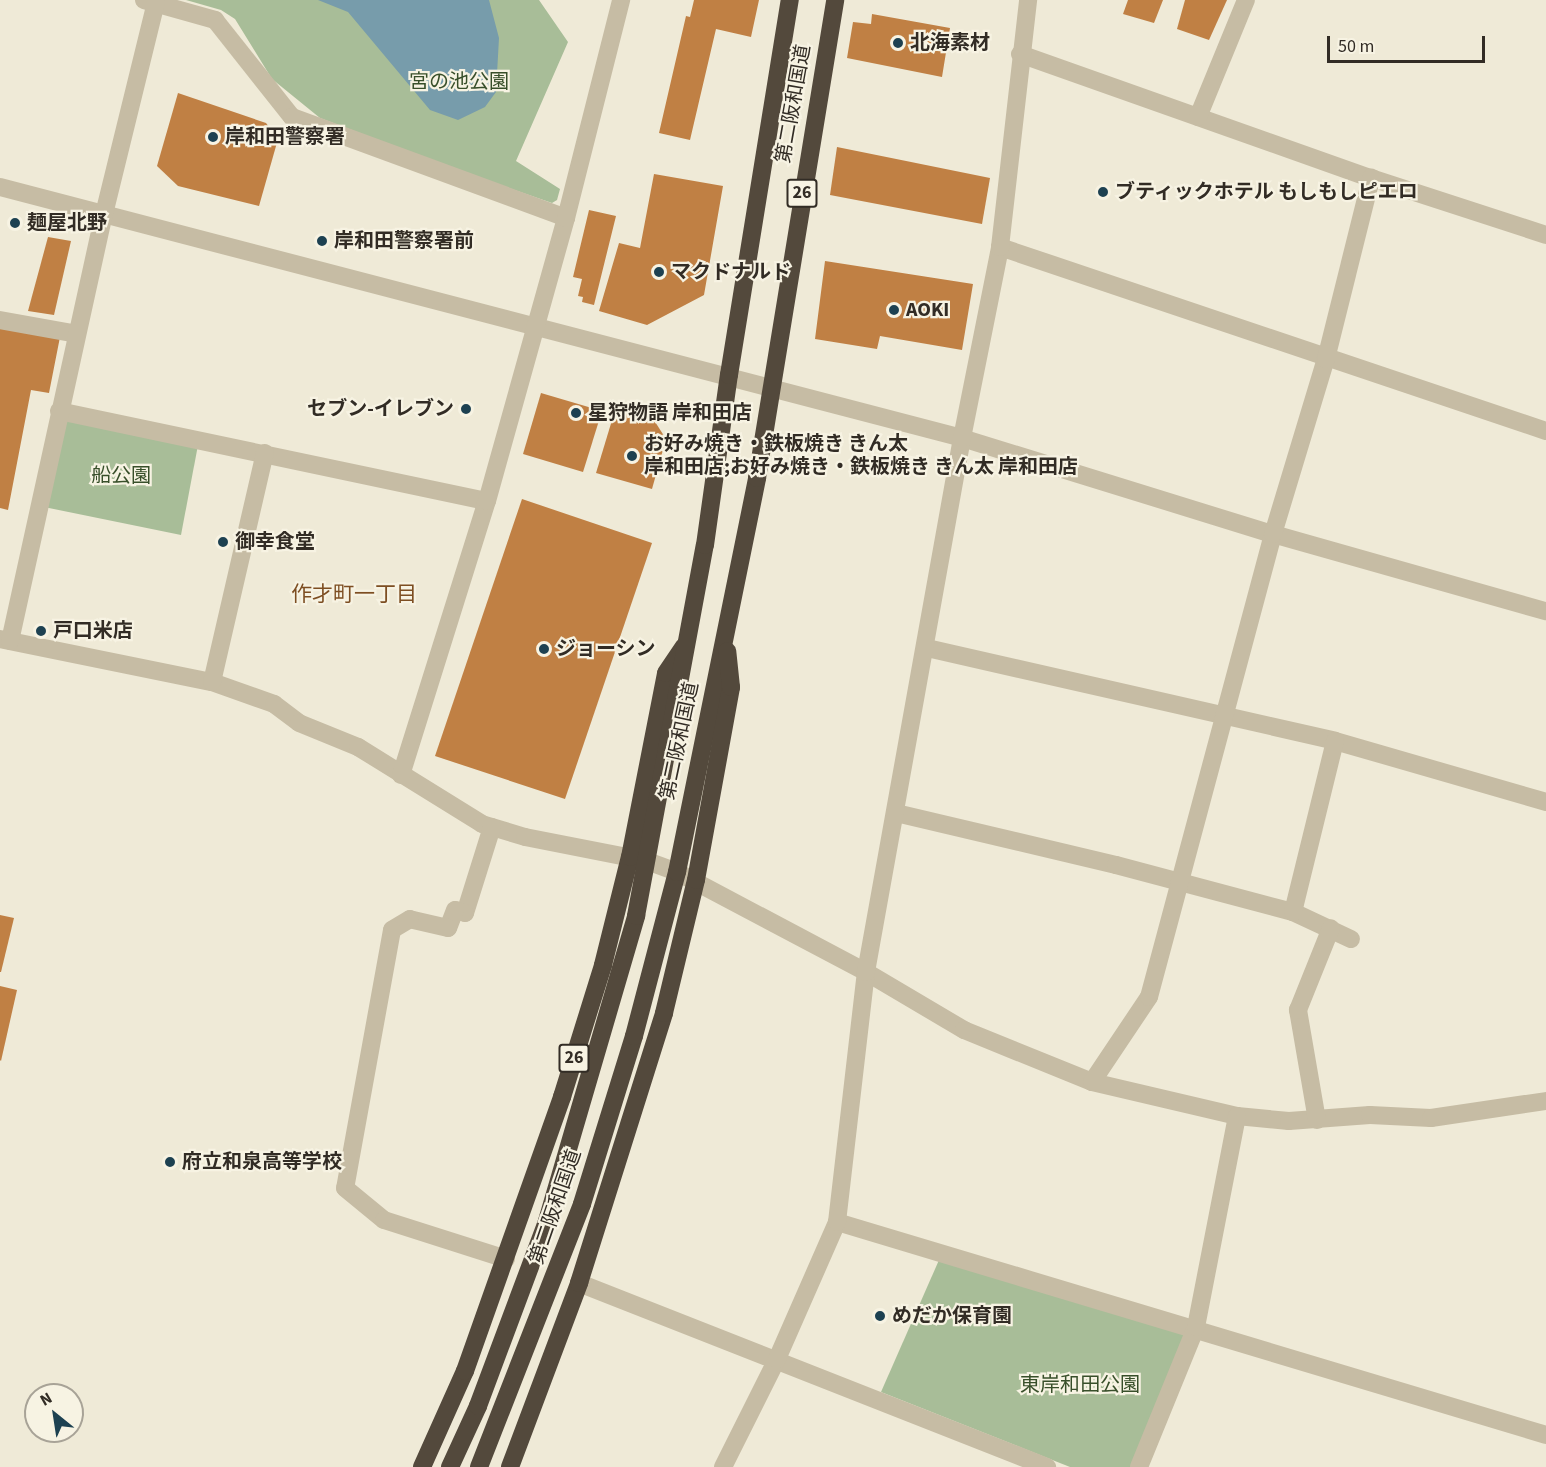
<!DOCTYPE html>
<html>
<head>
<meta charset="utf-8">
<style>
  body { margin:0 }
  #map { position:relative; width:1546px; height:1467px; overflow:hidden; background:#efead7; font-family:"Source Sans 3","Noto Sans JP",sans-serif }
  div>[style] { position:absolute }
  .green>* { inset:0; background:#a8bd98 }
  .water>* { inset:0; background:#779cab }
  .building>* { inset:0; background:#c08044 }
  .minor>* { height:18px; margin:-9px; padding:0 9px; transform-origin:9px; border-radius:9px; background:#c6bca4 }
  .highway>* { height:18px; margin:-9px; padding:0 9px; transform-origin:9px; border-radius:9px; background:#53493c }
  .dots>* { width:16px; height:16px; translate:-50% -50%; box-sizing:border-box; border:3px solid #f7f3e3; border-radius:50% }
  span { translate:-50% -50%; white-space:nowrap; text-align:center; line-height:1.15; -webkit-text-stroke:4.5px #f7f3e3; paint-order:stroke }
  .shield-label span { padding:2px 4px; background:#f7f3e3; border:2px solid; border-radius:4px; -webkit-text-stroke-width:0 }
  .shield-label { font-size:18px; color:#322c25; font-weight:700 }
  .poi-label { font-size:20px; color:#322c25; font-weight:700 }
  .left { translate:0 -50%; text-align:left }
  .right { translate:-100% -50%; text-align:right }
  .park-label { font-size:20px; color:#384f2a }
  .street-label { font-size:20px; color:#322c25 }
  .neighbourhood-label { font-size:21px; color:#7d4e22 }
  .north { position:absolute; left:24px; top:1383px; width:60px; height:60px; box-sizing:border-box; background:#f7f3e3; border:2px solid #a8a397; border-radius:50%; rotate:330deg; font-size:16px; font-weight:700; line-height:24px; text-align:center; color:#322c25 }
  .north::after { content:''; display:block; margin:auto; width:21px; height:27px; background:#1d4151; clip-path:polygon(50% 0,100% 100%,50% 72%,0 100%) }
  .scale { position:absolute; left:1327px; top:36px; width:158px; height:27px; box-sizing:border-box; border:3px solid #322c25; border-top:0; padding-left:8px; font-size:18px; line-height:21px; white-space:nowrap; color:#322c25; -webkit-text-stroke:4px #f7f3e3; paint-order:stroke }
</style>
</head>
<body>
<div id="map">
  <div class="green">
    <div style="clip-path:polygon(186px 0,539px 0,568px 42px,516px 161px,560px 189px,557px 200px,552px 203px,468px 174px,320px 118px,272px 79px,235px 19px,221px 10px)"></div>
    <div style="clip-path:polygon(63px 417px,198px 445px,181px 535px,44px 507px)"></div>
    <div style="clip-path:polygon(939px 1260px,1188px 1335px,1132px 1467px,1070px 1467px,881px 1392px)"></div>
  </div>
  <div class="water">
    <div style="clip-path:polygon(318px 0,489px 0,499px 38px,496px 92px,485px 107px,458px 120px,430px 110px,348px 12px)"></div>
  </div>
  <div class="building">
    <div style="clip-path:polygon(694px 0,759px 0,751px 37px,716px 29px,690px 140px,659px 133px,686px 16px,690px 17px)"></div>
    <div style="clip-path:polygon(1128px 0,1163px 0,1154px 23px,1123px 14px)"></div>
    <div style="clip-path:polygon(1185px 0,1227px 0,1209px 40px,1177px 29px)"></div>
    <div style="clip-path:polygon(872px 14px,950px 28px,942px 77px,847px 58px,853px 22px,871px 24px)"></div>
    <div style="clip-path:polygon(178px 93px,266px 123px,278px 139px,259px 206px,178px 186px,157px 166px)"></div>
    <div style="clip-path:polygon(837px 147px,990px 178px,982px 224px,830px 195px)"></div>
    <div style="clip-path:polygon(654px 174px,723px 186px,704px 295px,647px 325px,599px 311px,619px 243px,640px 248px)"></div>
    <div style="clip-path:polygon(589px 210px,616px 216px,594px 305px,582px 302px,583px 297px,578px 296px,582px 279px,573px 277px)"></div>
    <div style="clip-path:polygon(48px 237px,71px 241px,54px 315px,28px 311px)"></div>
    <div style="clip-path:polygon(825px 261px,973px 284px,962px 350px,880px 336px,877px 349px,815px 339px)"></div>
    <div style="clip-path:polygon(0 327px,60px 337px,49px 393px,31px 390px,8px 510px,0 508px)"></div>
    <div style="clip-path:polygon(541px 393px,602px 411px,583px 472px,523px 454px)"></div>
    <div style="clip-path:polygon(616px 407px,652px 417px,666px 439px,652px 489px,596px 473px)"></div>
    <div style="clip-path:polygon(522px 499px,652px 543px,565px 799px,435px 756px)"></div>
    <div style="clip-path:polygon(0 915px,14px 918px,1px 972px,0 972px)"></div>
    <div style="clip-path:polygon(0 986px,17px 990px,1px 1061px,0 1060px)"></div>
  </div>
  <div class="minor">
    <div style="left:144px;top:0;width:74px;rotate:15.7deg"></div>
    <div style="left:215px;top:20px;width:124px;rotate:51.6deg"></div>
    <div style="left:292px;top:117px;width:292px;rotate:20.2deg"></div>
    <div style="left:1020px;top:54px;width:372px;rotate:19.5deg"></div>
    <div style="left:1371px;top:178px;width:184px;rotate:18deg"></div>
    <div style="left:1198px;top:117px;width:126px;rotate:-67.7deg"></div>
    <div style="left:0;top:187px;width:994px;rotate:14.62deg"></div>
    <div style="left:962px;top:438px;width:325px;rotate:17.2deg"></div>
    <div style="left:1273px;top:534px;width:284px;rotate:15.8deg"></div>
    <div style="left:1000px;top:247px;width:576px;rotate:18.62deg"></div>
    <div style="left:0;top:320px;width:78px;rotate:10.3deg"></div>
    <div style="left:59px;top:411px;width:437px;rotate:11.9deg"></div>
    <div style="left:0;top:639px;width:216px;rotate:11.5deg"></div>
    <div style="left:212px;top:682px;width:66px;rotate:19.5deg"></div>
    <div style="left:274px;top:704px;width:31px;rotate:37deg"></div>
    <div style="left:299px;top:723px;width:64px;rotate:22.1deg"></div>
    <div style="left:358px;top:747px;width:146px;rotate:31.8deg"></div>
    <div style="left:482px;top:824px;width:45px;rotate:16.8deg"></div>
    <div style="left:525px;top:837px;width:124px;rotate:11.1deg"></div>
    <div style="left:647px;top:861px;width:32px;rotate:20deg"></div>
    <div style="left:677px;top:872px;width:214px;rotate:27.9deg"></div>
    <div style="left:866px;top:972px;width:114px;rotate:30.6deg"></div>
    <div style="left:964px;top:1030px;width:138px;rotate:22.1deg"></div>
    <div style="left:1092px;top:1082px;width:149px;rotate:13.2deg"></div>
    <div style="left:1237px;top:1116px;width:52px;rotate:5.5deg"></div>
    <div style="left:1289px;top:1121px;width:81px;rotate:-4.2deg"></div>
    <div style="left:1370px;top:1115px;width:61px;rotate:2.8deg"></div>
    <div style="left:1431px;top:1118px;width:116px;rotate:-8.4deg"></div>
    <div style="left:10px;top:641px;width:437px;rotate:-77.6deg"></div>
    <div style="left:104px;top:214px;width:217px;rotate:-76.2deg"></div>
    <div style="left:927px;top:648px;width:418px;rotate:12.8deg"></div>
    <div style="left:1335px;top:741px;width:220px;rotate:16.1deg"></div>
    <div style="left:212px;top:682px;width:235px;rotate:-77deg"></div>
    <div style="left:401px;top:775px;width:287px;rotate:-72.6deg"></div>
    <div style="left:487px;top:501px;width:294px;rotate:-74.4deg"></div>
    <div style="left:566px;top:218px;width:225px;rotate:-75.8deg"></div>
    <div style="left:896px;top:813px;width:226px;rotate:13.3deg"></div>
    <div style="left:1116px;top:865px;width:183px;rotate:14.9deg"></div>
    <div style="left:1293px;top:912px;width:64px;rotate:25deg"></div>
    <div style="left:492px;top:827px;width:90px;rotate:107.4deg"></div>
    <div style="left:465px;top:913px;width:10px;rotate:-163deg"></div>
    <div style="left:455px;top:910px;width:19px;rotate:111deg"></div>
    <div style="left:448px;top:928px;width:39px;rotate:-167deg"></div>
    <div style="left:410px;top:919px;width:21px;rotate:149deg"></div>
    <div style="left:392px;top:930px;width:262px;rotate:100.3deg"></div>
    <div style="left:345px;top:1188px;width:50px;rotate:39.4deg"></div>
    <div style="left:384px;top:1220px;width:128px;rotate:17.7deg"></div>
    <div style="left:1293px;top:912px;width:176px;rotate:-76.2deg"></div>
    <div style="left:1092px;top:1082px;width:102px;rotate:-56.2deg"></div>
    <div style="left:1149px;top:997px;width:479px;rotate:-75deg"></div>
    <div style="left:1273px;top:534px;width:183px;rotate:-73.2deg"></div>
    <div style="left:1326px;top:359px;width:187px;rotate:-76deg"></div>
    <div style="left:1317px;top:1120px;width:112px;rotate:-99.8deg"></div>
    <div style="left:1298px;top:1010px;width:88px;rotate:-68.1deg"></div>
    <div style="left:837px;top:1222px;width:740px;rotate:16.72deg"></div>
    <div style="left:579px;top:1283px;width:503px;rotate:21.46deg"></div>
    <div style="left:723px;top:1467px;width:121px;rotate:-63.4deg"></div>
    <div style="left:777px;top:1359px;width:150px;rotate:-66.3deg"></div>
    <div style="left:837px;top:1222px;width:252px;rotate:-83.4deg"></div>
    <div style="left:866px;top:972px;width:543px;rotate:-79.81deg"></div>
    <div style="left:962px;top:438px;width:195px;rotate:-78.7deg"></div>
    <div style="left:1000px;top:247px;width:249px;rotate:-83.5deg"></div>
    <div style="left:1139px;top:1467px;width:151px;rotate:-67.8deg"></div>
    <div style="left:1196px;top:1327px;width:215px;rotate:-79deg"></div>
  </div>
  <div class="highway">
    <div style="left:422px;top:1467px;width:105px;rotate:-65.9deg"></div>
    <div style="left:465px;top:1371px;width:291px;rotate:-70.5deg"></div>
    <div style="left:562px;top:1097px;width:138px;rotate:-72.7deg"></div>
    <div style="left:603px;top:965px;width:111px;rotate:-76deg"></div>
    <div style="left:630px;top:857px;width:187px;rotate:-78.9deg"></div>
    <div style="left:666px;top:673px;width:32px;rotate:-56deg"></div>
    <div style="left:450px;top:1467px;width:67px;rotate:-65.3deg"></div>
    <div style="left:478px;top:1406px;width:197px;rotate:-69.5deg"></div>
    <div style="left:547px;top:1221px;width:318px;rotate:-73.7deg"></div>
    <div style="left:636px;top:916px;width:377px;rotate:-79.5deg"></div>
    <div style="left:705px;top:545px;width:172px;rotate:-82deg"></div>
    <div style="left:729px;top:375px;width:380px;rotate:-80.8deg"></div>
    <div style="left:479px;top:1467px;width:282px;rotate:-68.6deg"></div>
    <div style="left:582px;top:1204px;width:176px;rotate:-72.8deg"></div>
    <div style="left:634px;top:1036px;width:170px;rotate:-75.3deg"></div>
    <div style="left:677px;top:872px;width:402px;rotate:-78.5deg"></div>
    <div style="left:757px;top:478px;width:484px;rotate:-80.7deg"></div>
    <div style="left:510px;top:1467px;width:197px;rotate:-69.4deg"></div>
    <div style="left:579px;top:1283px;width:283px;rotate:-72.5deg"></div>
    <div style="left:664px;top:1013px;width:137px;rotate:-76.5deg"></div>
    <div style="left:696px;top:880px;width:196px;rotate:-79.7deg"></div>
    <div style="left:731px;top:687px;width:36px;rotate:-96deg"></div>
  </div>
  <div class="dots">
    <div style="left:898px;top:43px;background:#1d4151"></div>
    <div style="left:213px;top:137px;background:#1d4151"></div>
    <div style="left:1103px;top:192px;background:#1d4151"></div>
    <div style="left:15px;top:223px;background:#1d4151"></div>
    <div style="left:322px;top:241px;background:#1d4151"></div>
    <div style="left:659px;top:272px;background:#1d4151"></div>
    <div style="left:894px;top:310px;background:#1d4151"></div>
    <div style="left:466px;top:409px;background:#1d4151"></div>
    <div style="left:576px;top:413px;background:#1d4151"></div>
    <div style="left:632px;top:456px;background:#1d4151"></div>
    <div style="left:223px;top:542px;background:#1d4151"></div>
    <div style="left:41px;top:631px;background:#1d4151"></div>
    <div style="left:544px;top:649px;background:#1d4151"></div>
    <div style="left:170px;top:1162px;background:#1d4151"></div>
    <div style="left:880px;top:1316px;background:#1d4151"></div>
  </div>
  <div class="shield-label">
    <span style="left:802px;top:193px">26</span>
    <span style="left:574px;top:1058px">26</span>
  </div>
  <div class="poi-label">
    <span class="left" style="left:910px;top:43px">北海素材</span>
    <span class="left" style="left:225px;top:137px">岸和田警察署</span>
    <span class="left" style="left:1115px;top:192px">ブティックホテル もしもしピエロ</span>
    <span class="left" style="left:27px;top:223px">麺屋北野</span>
    <span class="left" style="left:334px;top:241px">岸和田警察署前</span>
    <span class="left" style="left:671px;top:272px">マクドナルド</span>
    <span class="left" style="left:906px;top:310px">AOKI</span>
    <span class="right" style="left:454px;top:409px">セブン-イレブン</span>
    <span class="left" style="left:588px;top:413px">星狩物語 岸和田店</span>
    <span class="left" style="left:644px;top:456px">お好み焼き・鉄板焼き きん太<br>岸和田店;お好み焼き・鉄板焼き きん太 岸和田店</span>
    <span class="left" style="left:235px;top:542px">御幸食堂</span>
    <span class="left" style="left:53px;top:631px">戸口米店</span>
    <span class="left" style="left:556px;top:649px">ジョーシン</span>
    <span class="left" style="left:182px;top:1162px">府立和泉高等学校</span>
    <span class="left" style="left:892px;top:1316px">めだか保育園</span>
  </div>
  <div class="park-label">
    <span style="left:459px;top:82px">宮の池公園</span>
    <span style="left:121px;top:476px">船公園</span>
    <span style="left:1080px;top:1385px">東岸和田公園</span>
  </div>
  <div class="street-label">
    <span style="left:794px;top:104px;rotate:-80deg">第二阪和国道</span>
    <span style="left:680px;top:741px;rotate:-78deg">第二阪和国道</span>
    <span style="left:556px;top:1207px;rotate:-71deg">第二阪和国道</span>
  </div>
  <div class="neighbourhood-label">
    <span style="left:354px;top:594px">作才町一丁目</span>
  </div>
  <div class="north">N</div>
  <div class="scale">50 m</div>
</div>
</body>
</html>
